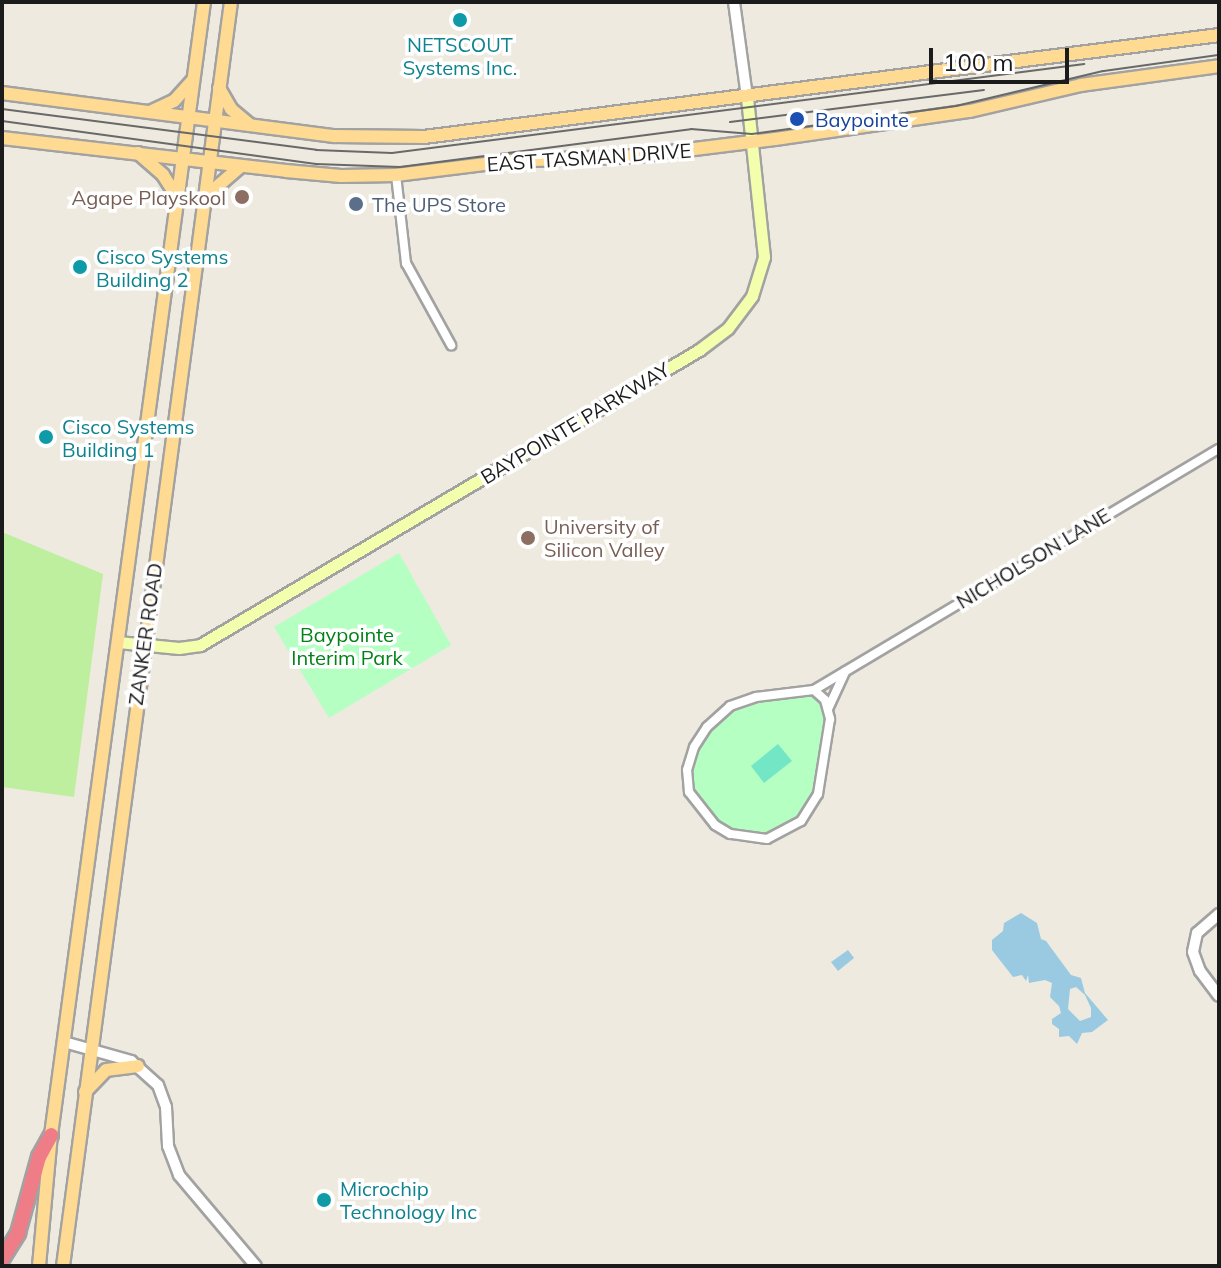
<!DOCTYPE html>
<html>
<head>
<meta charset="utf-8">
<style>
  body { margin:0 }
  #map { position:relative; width:1221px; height:1268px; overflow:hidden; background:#eeeadf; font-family:Mulish,sans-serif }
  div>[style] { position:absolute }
  .grass>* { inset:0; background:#beef9e }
  .park>* { inset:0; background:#b5ffc2 }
  .pitch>* { inset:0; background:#73e7c5 }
  .water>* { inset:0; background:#9acae1 }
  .roads { filter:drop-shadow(2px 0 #a2a2a2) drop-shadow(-2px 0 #a2a2a2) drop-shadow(0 2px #a2a2a2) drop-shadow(0 -2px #a2a2a2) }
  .minor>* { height:8px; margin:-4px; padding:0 4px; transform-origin:4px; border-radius:4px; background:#fff }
  .tertiary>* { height:10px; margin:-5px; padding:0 5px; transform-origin:5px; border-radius:5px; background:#fff }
  .secondary>* { height:11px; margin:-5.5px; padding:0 5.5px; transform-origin:5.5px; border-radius:5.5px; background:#f3ffac }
  .primary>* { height:12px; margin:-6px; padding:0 6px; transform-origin:6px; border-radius:6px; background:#ffda93 }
  .motorway>* { height:14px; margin:-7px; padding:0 7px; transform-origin:7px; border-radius:7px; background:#ef7d87 }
  .tram>* { height:2px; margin:-1px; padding:0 1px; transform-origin:1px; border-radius:1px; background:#696969 }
  .dots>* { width:22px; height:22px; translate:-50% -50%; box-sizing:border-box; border:4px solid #fff; border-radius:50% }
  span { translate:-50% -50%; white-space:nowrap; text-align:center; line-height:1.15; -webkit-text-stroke:7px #fff; paint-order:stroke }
  .culture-label { font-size:20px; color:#0d838f }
  .left { translate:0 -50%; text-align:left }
  .transit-label { font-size:20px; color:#164399 }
  .street-label { font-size:20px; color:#1b1b1b }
  .education-label { font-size:20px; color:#785e54 }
  .right { translate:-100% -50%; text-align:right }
  .service-label { font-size:20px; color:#4e5e75 }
  .park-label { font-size:20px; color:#008217 }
  .frame { position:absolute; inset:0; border:4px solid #1b1b1b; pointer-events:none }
  .scale { position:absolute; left:929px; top:48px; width:140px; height:36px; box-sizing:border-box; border:4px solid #1b1b1b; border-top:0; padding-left:10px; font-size:24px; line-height:28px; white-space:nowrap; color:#1b1b1b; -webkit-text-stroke:6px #fff; paint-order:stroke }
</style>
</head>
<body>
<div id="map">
  <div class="grass">
    <div style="clip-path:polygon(2px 532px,103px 574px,74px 797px,2px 787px)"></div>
  </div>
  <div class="park">
    <div style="clip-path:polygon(399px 553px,451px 645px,329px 718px,274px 627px)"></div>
    <div style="clip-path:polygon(812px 693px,822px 701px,824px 710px,822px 762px,814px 793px,798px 818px,765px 836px,730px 830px,717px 822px,692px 790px,690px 771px,709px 729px,732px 709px,756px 701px)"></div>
  </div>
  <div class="pitch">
    <div style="clip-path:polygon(778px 744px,792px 761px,764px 783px,751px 766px)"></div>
  </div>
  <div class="water">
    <div style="clip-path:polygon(evenodd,1021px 913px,1037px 923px,1041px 939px,1046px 941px,1071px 975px,1081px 978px,1085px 993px,1108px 1020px,1092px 1032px,1082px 1033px,1077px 1044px,1069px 1036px,1059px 1037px,1059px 1029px,1052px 1024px,1052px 1019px,1061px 1013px,1059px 1006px,1050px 997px,1052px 983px,1045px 980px,1029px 983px,1028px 975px,1026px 981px,1022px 975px,1013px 977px,992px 950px,992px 940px,1003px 931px,1004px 923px,1021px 913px,1076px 987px,1085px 995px,1091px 1008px,1091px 1017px,1080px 1021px,1068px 1009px,1070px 989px,1076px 987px)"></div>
    <div style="clip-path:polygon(848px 950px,854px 958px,838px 971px,831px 962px)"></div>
  </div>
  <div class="roads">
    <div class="minor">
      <div style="left:396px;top:175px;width:89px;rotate:83.5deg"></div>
      <div style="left:406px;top:263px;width:94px;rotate:61.2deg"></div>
      <div style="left:814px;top:690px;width:15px;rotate:42deg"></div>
      <div style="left:825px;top:700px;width:20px;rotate:75deg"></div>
      <div style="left:830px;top:719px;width:76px;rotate:99.1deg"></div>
      <div style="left:818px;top:794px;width:32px;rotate:122deg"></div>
      <div style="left:801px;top:821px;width:38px;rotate:152deg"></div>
      <div style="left:767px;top:839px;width:37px;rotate:-172deg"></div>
      <div style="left:730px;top:834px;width:17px;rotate:-149deg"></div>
      <div style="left:715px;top:825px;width:42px;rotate:-128.2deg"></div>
      <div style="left:689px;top:792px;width:22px;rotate:-95deg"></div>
      <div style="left:687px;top:770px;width:24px;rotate:-73deg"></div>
      <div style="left:694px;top:747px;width:24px;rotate:-57deg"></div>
      <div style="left:707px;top:727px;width:31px;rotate:-42deg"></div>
      <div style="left:730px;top:706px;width:28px;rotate:-19deg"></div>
      <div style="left:756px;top:697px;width:58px;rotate:-6.9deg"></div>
      <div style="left:814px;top:690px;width:471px;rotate:-30.8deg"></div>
      <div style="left:828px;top:709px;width:41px;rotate:-65.3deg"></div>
    </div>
    <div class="tertiary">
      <div style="left:734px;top:2px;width:96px;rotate:82.2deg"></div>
      <div style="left:1219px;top:914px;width:29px;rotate:139deg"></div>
      <div style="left:1197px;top:933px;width:19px;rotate:102deg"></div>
      <div style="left:1193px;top:952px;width:20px;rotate:70deg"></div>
      <div style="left:1200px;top:971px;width:31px;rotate:53deg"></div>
      <div style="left:64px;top:1042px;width:70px;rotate:15.8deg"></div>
      <div style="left:131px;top:1061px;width:36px;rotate:42deg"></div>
      <div style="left:158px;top:1085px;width:23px;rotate:70deg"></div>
      <div style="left:166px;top:1107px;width:39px;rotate:87deg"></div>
      <div style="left:168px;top:1146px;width:31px;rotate:69deg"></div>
      <div style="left:179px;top:1175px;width:119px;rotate:49.8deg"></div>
    </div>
    <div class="secondary">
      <div style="left:118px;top:642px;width:61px;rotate:5.6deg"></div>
      <div style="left:179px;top:648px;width:21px;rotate:-8deg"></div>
      <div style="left:200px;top:645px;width:580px;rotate:-30.59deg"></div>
      <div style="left:699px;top:350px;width:36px;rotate:-37deg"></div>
      <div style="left:728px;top:328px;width:40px;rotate:-53deg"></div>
      <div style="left:752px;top:296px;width:41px;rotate:-72.9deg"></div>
      <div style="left:764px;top:257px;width:161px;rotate:-96.1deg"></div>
    </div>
    <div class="primary">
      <div style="left:219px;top:88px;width:24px;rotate:60deg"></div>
      <div style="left:231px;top:109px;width:25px;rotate:40deg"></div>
      <div style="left:2px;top:93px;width:335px;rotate:7.4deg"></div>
      <div style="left:334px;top:136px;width:90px;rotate:0.6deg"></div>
      <div style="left:424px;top:137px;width:802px;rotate:-7.31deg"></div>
      <div style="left:150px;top:112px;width:26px;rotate:-25deg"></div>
      <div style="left:174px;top:101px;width:27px;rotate:-48deg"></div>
      <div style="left:2px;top:138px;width:286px;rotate:6.6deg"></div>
      <div style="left:286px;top:171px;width:55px;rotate:5.2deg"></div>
      <div style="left:341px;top:176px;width:55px;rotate:-1deg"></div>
      <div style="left:396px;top:175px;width:113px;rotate:-7.1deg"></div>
      <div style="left:508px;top:161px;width:130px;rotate:-2.2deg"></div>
      <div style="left:638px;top:156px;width:138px;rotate:-7.1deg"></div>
      <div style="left:775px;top:139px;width:197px;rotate:-8.2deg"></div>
      <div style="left:970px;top:111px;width:114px;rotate:-13.2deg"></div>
      <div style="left:1081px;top:85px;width:139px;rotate:-7.8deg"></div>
      <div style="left:138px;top:153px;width:33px;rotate:41deg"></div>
      <div style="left:163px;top:175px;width:27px;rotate:57deg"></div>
      <div style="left:204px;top:198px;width:49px;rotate:-40.9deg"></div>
      <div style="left:85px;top:1092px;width:30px;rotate:-46deg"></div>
      <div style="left:106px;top:1070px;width:32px;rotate:-7deg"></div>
      <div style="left:39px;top:1266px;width:132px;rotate:-84.8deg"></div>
      <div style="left:51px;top:1135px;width:1143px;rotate:-82.31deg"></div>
      <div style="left:63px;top:1266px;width:1275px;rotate:-82.43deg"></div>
    </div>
    <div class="motorway">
      <div style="left:2px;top:1259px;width:31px;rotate:-58deg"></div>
      <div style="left:18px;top:1233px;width:79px;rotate:-74.6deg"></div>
      <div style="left:39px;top:1157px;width:25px;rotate:-61deg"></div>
    </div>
  </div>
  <div class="tram">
    <div style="left:2px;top:109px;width:317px;rotate:7.4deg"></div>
    <div style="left:316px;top:150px;width:76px;rotate:2.3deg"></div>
    <div style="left:392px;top:153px;width:698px;rotate:-7.33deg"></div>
    <div style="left:2px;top:121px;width:317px;rotate:7.8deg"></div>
    <div style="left:316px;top:164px;width:84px;rotate:2deg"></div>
    <div style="left:400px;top:167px;width:293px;rotate:-7.4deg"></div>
    <div style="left:691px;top:129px;width:61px;rotate:4.7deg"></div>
    <div style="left:752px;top:134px;width:206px;rotate:-7.8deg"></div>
    <div style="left:956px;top:106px;width:151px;rotate:-13.4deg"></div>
    <div style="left:1103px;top:71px;width:117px;rotate:-7.9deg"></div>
    <div style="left:730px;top:122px;width:256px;rotate:-7.2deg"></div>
  </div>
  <div class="dots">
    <div style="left:460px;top:20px;background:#0f9aa8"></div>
    <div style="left:797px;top:119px;background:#1a4fb4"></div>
    <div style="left:242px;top:197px;background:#8d6e63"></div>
    <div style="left:356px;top:204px;background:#5c6f8a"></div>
    <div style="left:80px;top:267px;background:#0f9aa8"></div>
    <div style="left:46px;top:437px;background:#0f9aa8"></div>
    <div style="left:528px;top:538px;background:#8d6e63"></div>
    <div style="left:324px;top:1200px;background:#0f9aa8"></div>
  </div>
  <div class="culture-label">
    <span style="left:460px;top:56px">NETSCOUT<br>Systems Inc.</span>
    <span class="left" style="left:96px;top:268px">Cisco Systems<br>Building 2</span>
    <span class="left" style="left:62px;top:438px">Cisco Systems<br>Building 1</span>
    <span class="left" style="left:340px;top:1200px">Microchip<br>Technology Inc</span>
  </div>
  <div class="transit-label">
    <span class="left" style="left:815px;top:119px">Baypointe</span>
  </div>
  <div class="street-label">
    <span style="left:589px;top:157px;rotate:-4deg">EAST TASMAN DRIVE</span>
    <span style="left:575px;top:423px;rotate:-31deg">BAYPOINTE PARKWAY</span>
    <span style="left:1033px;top:558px;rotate:-31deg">NICHOLSON LANE</span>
    <span style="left:145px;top:634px;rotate:-82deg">ZANKER ROAD</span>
  </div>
  <div class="education-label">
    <span class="right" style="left:226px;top:197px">Agape Playskool</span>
    <span class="left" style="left:544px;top:538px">University of<br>Silicon Valley</span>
  </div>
  <div class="service-label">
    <span class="left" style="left:372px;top:204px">The UPS Store</span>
  </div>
  <div class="park-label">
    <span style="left:347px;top:646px">Baypointe<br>Interim Park</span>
  </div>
  <div class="frame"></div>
  <div class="scale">100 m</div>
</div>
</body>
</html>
